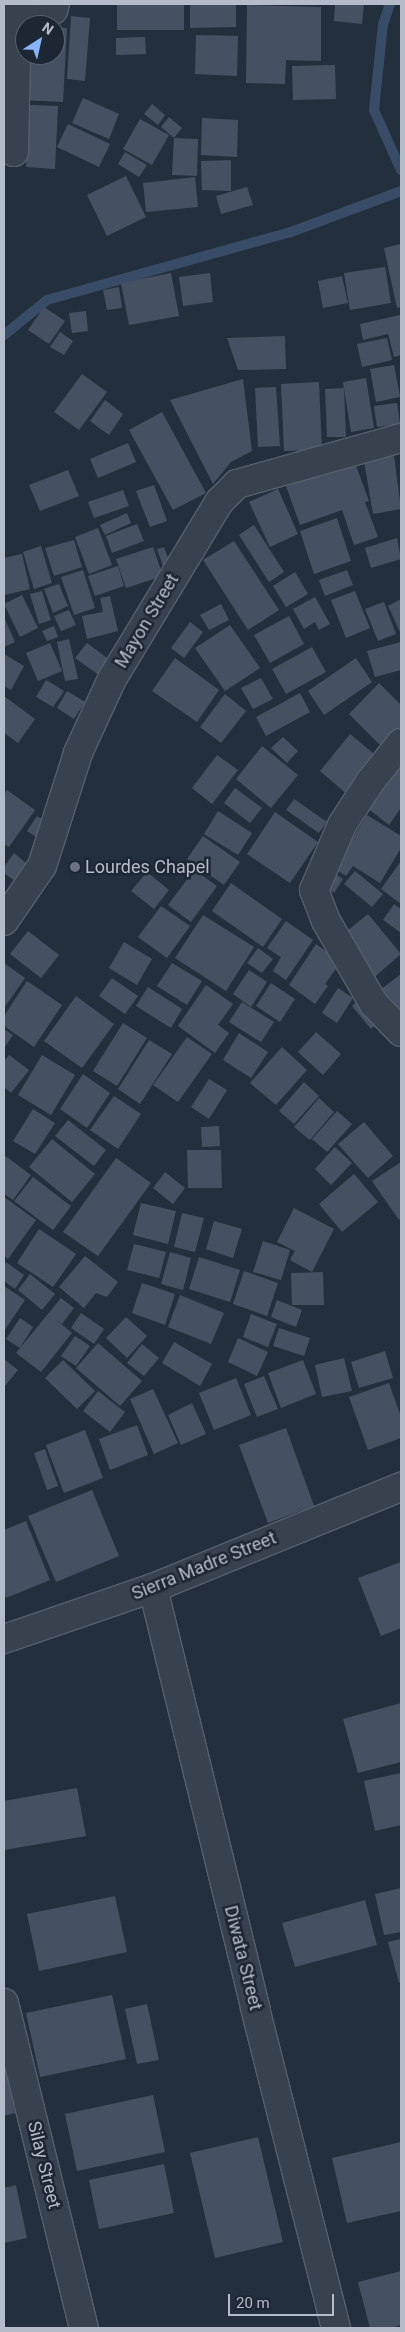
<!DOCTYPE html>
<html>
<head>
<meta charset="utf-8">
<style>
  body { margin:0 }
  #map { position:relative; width:405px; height:2332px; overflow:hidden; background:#242f3e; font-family:Roboto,sans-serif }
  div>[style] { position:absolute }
  .stream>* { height:10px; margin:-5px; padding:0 5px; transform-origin:5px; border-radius:5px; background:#394c67 }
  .building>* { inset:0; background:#455162 }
  .roads { filter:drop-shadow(1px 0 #565f6c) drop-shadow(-1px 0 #565f6c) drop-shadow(0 1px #565f6c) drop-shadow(0 -1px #565f6c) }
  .minor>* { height:28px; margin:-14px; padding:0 14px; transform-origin:14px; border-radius:14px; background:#38414e }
  .dots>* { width:14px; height:14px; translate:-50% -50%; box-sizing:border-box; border:2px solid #1d2633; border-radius:50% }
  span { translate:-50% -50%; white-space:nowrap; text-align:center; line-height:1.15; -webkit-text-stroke:5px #1d2633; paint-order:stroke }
  .street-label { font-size:18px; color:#b4bcc9 }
  .poi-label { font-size:18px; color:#b4bcc9 }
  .left { translate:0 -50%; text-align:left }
  .frame { position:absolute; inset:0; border:5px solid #b4bcc9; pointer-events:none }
  .north { position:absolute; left:15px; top:15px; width:50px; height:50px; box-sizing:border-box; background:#1d2633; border:1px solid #59626f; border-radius:50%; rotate:35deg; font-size:14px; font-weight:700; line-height:20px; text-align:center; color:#b4bcc9 }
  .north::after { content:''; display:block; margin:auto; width:18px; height:22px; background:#8ab4f8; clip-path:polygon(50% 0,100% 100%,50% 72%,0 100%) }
  .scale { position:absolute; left:228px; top:2294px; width:106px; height:22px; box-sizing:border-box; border:2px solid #b4bcc9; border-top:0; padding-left:6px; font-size:15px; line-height:18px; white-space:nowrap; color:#b4bcc9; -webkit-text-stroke:4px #1d2633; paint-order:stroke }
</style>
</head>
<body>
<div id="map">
  <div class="stream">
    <div style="left:390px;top:4px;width:21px;rotate:109deg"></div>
    <div style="left:383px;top:24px;width:86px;rotate:96deg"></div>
    <div style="left:374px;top:110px;width:66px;rotate:65.8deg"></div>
    <div style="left:4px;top:335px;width:55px;rotate:-39.1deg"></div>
    <div style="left:47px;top:300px;width:253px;rotate:-15.6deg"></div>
    <div style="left:291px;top:232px;width:117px;rotate:-20.4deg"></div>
  </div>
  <div class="building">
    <div style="clip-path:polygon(117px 4px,184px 4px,184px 30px,117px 30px)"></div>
    <div style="clip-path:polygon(190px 4px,236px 4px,236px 27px,190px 28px)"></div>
    <div style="clip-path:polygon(335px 4px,364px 4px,362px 24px,334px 21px)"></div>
    <div style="clip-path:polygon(247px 5px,321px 7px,321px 61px,286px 60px,285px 84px,246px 83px)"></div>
    <div style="clip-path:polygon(71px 16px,90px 18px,85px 81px,67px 79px)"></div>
    <div style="clip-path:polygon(55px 27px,67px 28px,63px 102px,21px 100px,25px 55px,55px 55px)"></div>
    <div style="clip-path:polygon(196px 35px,238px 36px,237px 76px,195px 74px)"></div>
    <div style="clip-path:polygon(145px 37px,146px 54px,116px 55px,116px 38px)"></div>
    <div style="clip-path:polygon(335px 65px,336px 99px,293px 100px,292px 66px)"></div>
    <div style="clip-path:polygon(83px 98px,119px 114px,109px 139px,72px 123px)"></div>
    <div style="clip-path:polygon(152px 104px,165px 115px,158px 125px,144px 114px)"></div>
    <div style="clip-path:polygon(29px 105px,58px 106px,55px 169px,26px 167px)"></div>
    <div style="clip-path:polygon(169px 117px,182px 128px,174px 138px,161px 127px)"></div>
    <div style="clip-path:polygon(202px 118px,238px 120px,237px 157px,201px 155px)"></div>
    <div style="clip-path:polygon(140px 119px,169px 135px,152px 165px,123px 149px)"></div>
    <div style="clip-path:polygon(68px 124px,110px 144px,99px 167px,57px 147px)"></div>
    <div style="clip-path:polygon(174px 138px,198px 139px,197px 176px,172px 175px)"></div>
    <div style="clip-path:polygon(125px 152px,147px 165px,139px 177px,118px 164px)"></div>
    <div style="clip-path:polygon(231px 160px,231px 191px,202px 190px,201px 161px)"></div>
    <div style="clip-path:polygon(126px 176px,146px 217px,107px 236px,87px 195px)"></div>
    <div style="clip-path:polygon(195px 177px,198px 207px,146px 212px,143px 183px)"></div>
    <div style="clip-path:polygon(247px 187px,253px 205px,221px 214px,216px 196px)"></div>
    <div style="clip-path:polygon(401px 244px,401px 307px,397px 308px,384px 248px)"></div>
    <div style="clip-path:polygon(385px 267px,391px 303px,350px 310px,344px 273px)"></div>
    <div style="clip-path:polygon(171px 273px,179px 316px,129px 325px,121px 283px)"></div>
    <div style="clip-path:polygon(210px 273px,213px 302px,183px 306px,179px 277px)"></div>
    <div style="clip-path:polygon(342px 276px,348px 303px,323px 308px,318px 281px)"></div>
    <div style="clip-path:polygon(119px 287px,122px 308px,107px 310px,103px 290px)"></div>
    <div style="clip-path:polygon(44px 307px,65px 321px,49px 344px,28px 330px)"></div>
    <div style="clip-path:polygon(86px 311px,88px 331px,72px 333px,69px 313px)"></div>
    <div style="clip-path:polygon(400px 315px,401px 355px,394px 357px,388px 334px,363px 340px,360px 324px)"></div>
    <div style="clip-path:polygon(60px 332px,73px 341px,64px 355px,50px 347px)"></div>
    <div style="clip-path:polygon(285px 336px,286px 369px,238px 370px,227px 338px)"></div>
    <div style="clip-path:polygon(387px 338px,392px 360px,362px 367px,357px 344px)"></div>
    <div style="clip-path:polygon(394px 365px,400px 397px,376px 402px,370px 369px)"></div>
    <div style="clip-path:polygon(82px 374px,107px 392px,79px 430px,54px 412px)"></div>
    <div style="clip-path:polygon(366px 378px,374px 428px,351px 432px,343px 382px)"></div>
    <div style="clip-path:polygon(243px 379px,252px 451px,231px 462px,213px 484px,170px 400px)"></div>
    <div style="clip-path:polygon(319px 382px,322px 450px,284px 451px,281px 384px)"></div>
    <div style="clip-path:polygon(276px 387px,280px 446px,258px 447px,255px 388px)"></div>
    <div style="clip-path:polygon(344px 388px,346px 437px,327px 437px,325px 389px)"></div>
    <div style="clip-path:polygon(105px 400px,123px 414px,109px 435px,90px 421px)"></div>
    <div style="clip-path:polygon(397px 403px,400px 424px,377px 427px,374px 406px)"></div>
    <div style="clip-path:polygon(162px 412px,206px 493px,173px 510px,129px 430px)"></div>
    <div style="clip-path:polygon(128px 443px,136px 462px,98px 478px,90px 459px)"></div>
    <div style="clip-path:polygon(394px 456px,401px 509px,373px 514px,364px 461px)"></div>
    <div style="clip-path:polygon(355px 463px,369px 501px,365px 502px,378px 537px,354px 545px,342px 510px,300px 525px,286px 486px)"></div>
    <div style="clip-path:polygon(68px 470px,79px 496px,40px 511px,29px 485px)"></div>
    <div style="clip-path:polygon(154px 485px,167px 521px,150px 527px,136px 491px)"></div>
    <div style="clip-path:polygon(278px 489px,298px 534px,270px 547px,249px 502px)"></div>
    <div style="clip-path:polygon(123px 490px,129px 506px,94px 518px,88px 502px)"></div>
    <div style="clip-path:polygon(127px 513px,131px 523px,105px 535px,100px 525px)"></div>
    <div style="clip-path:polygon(337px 518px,351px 561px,314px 574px,300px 531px)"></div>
    <div style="clip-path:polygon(137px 524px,144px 541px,112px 553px,106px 536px)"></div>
    <div style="clip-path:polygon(254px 525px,284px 572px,269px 582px,239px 535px)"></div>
    <div style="clip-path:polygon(98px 528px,112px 565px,89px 574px,75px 537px)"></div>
    <div style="clip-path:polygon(397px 538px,401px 559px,371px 568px,365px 548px)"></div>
    <div style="clip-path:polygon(74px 540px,82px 567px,54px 576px,45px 548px)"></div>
    <div style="clip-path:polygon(234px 541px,279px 610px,248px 630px,203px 560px)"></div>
    <div style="clip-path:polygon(41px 546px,52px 583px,34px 589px,23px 552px)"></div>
    <div style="clip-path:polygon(153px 547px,163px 576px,126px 588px,116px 559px)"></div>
    <div style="clip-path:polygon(164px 547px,171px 567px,164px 569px,157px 549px)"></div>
    <div style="clip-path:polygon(22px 554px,30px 589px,5px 595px,4px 558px)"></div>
    <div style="clip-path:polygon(118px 566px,124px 586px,95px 596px,88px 576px)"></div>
    <div style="clip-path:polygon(83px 570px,95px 608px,74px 615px,61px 577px)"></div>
    <div style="clip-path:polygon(347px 570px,353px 585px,325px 596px,319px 580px)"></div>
    <div style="clip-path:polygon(295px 572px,308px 594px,286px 607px,273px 586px)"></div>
    <div style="clip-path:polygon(59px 584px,68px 606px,53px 613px,44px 589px)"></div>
    <div style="clip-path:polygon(42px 591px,51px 620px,39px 624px,30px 594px)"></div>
    <div style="clip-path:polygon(355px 591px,370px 628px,346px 638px,331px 600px)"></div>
    <div style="clip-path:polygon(22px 595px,38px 628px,20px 637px,4px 604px)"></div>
    <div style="clip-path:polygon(110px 596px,118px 631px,87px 639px,82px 616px,103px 612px,100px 598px)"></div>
    <div style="clip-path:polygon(315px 597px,330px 624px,319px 630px,315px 622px,304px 629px,293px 609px)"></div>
    <div style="clip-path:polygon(401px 599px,401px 634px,388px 606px)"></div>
    <div style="clip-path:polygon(384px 602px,396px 634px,378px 641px,365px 609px)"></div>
    <div style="clip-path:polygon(221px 604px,229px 620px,209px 630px,200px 615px)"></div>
    <div style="clip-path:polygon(69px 610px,76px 625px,61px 631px,54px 616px)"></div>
    <div style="clip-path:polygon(289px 616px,304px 644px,270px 663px,254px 635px)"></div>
    <div style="clip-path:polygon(4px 617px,15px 642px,4px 647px)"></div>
    <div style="clip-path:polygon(190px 622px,203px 632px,184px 658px,171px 648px)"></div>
    <div style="clip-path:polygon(230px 625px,260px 668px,225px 691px,195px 648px)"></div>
    <div style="clip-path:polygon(54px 626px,58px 637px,47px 641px,42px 631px)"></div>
    <div style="clip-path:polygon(69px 639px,78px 679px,65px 681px,57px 642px)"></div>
    <div style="clip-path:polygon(401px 642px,401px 670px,375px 677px,367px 651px)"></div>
    <div style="clip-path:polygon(50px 643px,62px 671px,38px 681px,26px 653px)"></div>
    <div style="clip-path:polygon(87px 643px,114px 663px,103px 678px,75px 658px)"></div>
    <div style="clip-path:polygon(312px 647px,326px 672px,286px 694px,272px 669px)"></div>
    <div style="clip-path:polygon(4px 654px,24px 666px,11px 690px,4px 686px)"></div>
    <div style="clip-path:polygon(175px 658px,219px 690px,197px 722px,152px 691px)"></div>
    <div style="clip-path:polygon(356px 658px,372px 682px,324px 715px,308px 691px)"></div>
    <div style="clip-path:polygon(261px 678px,273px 699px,253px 709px,241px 688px)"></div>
    <div style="clip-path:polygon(46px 680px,64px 691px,53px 707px,36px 697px)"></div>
    <div style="clip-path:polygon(379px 683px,401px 705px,401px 729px,383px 748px,349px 714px)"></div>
    <div style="clip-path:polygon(67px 691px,85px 702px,74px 719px,57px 708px)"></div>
    <div style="clip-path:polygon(300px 693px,310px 712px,266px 736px,256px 717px)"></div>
    <div style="clip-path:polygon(225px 694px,246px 711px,221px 743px,200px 727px)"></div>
    <div style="clip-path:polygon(4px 696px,35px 719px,18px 743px,4px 733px)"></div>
    <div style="clip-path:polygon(350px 734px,379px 758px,348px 795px,320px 771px)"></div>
    <div style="clip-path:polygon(283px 737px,298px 751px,287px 763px,271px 748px)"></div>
    <div style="clip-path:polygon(262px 746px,298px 775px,271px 808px,236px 779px)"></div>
    <div style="clip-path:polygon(217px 755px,238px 770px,212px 804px,192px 788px)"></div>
    <div style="clip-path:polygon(401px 765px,401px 808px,389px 825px,366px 807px)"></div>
    <div style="clip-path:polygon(235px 788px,262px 808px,250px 823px,224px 803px)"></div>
    <div style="clip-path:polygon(7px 790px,35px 810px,9px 847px,4px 844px,4px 795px)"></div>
    <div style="clip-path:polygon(294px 799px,327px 822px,319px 833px,286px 810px)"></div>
    <div style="clip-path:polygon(218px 811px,252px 833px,238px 855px,204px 834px)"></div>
    <div style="clip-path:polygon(275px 812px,318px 842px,290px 883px,247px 854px)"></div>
    <div style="clip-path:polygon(367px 815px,401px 836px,401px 848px,380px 883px,353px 866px,346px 876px,334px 868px)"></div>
    <div style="clip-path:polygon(37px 816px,47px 822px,36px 837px,27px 831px)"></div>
    <div style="clip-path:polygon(203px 836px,240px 862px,224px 885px,187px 859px)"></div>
    <div style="clip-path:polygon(14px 853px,36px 871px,23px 887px,4px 873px,4px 867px)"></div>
    <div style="clip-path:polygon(401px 861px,401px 904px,381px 889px)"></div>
    <div style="clip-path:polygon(194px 870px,217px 886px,191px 922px,168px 905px)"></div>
    <div style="clip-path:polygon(355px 871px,383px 894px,372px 907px,344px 884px)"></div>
    <div style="clip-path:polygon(147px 872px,169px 890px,154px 909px,131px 891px)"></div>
    <div style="clip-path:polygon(332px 872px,343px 879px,334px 893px,323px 886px)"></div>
    <div style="clip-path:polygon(231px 883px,282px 919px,263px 947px,212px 911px)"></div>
    <div style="clip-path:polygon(394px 904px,401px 909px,401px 933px,383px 920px)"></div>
    <div style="clip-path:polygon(161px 906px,190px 926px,167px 958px,138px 937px)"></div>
    <div style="clip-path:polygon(368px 914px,401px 954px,371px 980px,337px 939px)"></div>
    <div style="clip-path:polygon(203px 915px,254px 947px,226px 991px,175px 958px)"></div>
    <div style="clip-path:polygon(286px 921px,313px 940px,286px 980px,273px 971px,281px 957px,267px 948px)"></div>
    <div style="clip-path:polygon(28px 931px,59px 955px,41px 978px,10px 954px)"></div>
    <div style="clip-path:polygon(124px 942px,152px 959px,137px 985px,109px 968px)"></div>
    <div style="clip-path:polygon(316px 944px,341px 962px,325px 984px,328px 986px,315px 1004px,289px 985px)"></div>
    <div style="clip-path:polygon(258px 948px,273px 959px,262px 973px,247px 963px)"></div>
    <div style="clip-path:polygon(4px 963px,25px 978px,4px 1008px)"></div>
    <div style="clip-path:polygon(172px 963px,202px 981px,187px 1005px,157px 986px)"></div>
    <div style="clip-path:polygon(249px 970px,267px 982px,251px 1007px,233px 994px)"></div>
    <div style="clip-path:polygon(401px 974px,401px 1009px,396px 1012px,380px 990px)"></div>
    <div style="clip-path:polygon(112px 978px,138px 996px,125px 1014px,99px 996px)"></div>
    <div style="clip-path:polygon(27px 981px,62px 1005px,34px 1047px,4px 1026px,4px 1016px)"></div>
    <div style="clip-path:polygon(271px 983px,295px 999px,280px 1022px,256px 1006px)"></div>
    <div style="clip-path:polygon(206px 985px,233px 1004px,218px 1025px,229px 1033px,215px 1053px,178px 1026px)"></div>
    <div style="clip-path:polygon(148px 987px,182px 1009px,171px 1028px,136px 1006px)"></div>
    <div style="clip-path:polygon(338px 988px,353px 998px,337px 1023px,322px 1013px)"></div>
    <div style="clip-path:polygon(364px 995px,384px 1018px,371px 1029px,352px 1006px)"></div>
    <div style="clip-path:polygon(76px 996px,114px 1024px,82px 1068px,44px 1041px)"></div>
    <div style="clip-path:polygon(242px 1002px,274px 1022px,261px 1042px,229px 1022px)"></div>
    <div style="clip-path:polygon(123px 1023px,147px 1038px,117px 1086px,93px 1071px)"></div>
    <div style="clip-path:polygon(4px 1029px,13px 1035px,4px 1048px)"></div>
    <div style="clip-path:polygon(316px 1032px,341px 1054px,323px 1075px,298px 1052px)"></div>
    <div style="clip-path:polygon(239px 1033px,268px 1052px,251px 1078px,223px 1060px)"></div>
    <div style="clip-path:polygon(187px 1037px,212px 1054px,178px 1102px,153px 1085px)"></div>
    <div style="clip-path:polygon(149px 1040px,172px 1054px,140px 1104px,118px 1089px)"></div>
    <div style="clip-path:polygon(282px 1047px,307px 1070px,276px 1105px,250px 1083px)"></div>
    <div style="clip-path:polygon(9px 1055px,29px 1070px,11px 1093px,4px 1087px,4px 1061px)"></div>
    <div style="clip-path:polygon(42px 1055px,75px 1075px,51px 1115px,18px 1095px)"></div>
    <div style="clip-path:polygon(83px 1074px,110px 1093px,87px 1128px,60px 1109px)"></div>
    <div style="clip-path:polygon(209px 1079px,227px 1090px,209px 1119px,191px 1107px)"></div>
    <div style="clip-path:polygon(304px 1082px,319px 1096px,294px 1124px,279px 1111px)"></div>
    <div style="clip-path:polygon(114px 1096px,141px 1114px,118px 1149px,90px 1130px)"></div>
    <div style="clip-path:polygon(319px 1098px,334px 1112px,310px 1140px,294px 1127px)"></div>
    <div style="clip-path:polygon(33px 1109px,55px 1123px,35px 1154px,13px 1141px)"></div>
    <div style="clip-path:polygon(337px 1111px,352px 1124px,327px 1152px,312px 1139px)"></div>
    <div style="clip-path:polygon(68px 1120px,106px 1150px,94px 1166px,55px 1136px)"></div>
    <div style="clip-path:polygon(364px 1122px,393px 1156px,368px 1178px,338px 1144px)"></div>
    <div style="clip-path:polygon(219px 1126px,220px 1146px,202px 1147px,201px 1127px)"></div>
    <div style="clip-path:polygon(52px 1139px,95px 1174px,72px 1202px,29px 1167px)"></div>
    <div style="clip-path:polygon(335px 1147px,352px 1163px,331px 1185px,315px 1169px)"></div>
    <div style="clip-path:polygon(187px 1150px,221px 1150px,222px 1188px,188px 1188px)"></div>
    <div style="clip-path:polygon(4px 1155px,31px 1175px,13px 1200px,4px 1194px)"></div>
    <div style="clip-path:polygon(116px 1158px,151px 1183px,98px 1256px,63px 1232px)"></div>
    <div style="clip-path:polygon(401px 1162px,401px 1218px,399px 1220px,372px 1181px)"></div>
    <div style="clip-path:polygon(165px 1172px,185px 1188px,173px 1204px,153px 1188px)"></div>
    <div style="clip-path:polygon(354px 1174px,378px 1202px,342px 1232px,319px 1204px)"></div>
    <div style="clip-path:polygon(33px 1177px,71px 1206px,53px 1230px,14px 1201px)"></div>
    <div style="clip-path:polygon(4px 1197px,36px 1220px,8px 1259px,4px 1256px)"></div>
    <div style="clip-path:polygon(141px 1203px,176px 1211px,168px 1244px,133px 1235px)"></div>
    <div style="clip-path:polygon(294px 1208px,334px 1229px,312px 1272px,290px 1260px,295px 1251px,277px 1242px)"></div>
    <div style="clip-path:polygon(182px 1213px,204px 1218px,195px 1252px,174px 1247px)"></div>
    <div style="clip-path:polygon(214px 1221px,242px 1229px,233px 1258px,206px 1249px)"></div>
    <div style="clip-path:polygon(39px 1229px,76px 1254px,53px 1287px,17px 1263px)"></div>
    <div style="clip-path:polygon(263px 1241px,290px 1250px,281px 1280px,253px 1272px)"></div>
    <div style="clip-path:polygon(134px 1244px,166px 1252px,159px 1278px,127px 1270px)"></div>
    <div style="clip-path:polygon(170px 1252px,191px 1258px,183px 1290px,161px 1284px)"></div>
    <div style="clip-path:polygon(85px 1256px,118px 1282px,107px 1297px,96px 1293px,84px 1308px,59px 1287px)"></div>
    <div style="clip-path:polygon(199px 1257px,240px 1270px,230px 1302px,189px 1289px)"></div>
    <div style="clip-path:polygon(6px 1262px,24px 1275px,15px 1289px,4px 1281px,4px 1266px)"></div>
    <div style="clip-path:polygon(244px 1271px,278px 1283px,267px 1316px,233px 1304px)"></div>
    <div style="clip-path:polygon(323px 1272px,324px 1305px,292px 1305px,291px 1273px)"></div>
    <div style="clip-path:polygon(30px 1274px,55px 1294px,42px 1310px,18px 1290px)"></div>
    <div style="clip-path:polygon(142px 1283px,175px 1294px,165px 1325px,132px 1313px)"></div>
    <div style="clip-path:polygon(4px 1286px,25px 1300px,4px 1331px)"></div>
    <div style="clip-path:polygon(180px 1295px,224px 1313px,211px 1344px,168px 1327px)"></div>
    <div style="clip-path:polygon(61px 1298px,74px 1308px,62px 1324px,54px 1318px,72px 1333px,41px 1372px,16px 1353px)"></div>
    <div style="clip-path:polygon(277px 1300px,302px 1310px,296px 1327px,271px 1317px)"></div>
    <div style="clip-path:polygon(81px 1313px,104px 1329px,94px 1344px,71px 1328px)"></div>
    <div style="clip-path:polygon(251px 1314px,277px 1324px,268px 1347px,243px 1337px)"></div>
    <div style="clip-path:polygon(126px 1317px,147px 1336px,127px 1358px,106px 1338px)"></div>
    <div style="clip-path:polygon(20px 1318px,33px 1327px,20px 1348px,6px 1339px)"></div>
    <div style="clip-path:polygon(279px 1328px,310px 1338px,304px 1356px,273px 1346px)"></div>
    <div style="clip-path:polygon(75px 1336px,90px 1346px,76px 1366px,61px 1356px)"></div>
    <div style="clip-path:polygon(238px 1338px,268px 1352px,257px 1376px,228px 1362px)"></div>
    <div style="clip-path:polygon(174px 1342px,212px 1364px,200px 1386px,162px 1363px)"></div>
    <div style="clip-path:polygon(98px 1343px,142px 1381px,120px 1406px,76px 1368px)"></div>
    <div style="clip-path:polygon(142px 1344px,159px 1358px,144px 1376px,127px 1363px)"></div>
    <div style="clip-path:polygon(385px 1351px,393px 1378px,359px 1388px,351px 1362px)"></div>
    <div style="clip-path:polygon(344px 1358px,352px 1391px,322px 1397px,315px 1365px)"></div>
    <div style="clip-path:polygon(4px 1359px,18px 1370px,4px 1387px)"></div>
    <div style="clip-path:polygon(63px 1360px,95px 1391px,77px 1409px,45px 1378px)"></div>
    <div style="clip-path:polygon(303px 1360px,316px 1394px,281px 1408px,268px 1373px)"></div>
    <div style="clip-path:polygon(264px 1376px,278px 1409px,257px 1417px,244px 1384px)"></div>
    <div style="clip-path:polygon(236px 1378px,251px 1415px,214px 1430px,199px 1393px)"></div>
    <div style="clip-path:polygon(389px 1383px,401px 1417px,401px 1438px,368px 1450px,349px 1397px)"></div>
    <div style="clip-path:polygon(153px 1389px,178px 1443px,154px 1454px,130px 1399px)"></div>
    <div style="clip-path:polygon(98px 1391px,125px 1412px,110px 1432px,83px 1411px)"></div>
    <div style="clip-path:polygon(192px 1403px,206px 1434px,181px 1445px,168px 1415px)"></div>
    <div style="clip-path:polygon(137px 1425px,148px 1455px,110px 1470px,99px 1439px)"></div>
    <div style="clip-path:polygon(286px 1428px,314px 1506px,268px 1523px,239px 1445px)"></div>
    <div style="clip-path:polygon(85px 1430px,103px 1478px,64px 1493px,46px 1445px)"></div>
    <div style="clip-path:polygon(45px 1449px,58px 1486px,47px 1490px,34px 1453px)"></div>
    <div style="clip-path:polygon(92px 1490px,119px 1556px,56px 1582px,28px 1516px)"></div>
    <div style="clip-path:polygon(26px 1521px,50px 1580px,6px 1598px,4px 1592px,4px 1530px)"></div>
    <div style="clip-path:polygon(401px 1562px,401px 1628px,381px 1636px,358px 1578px)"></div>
    <div style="clip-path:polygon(401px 1703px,401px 1762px,358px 1773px,343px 1719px)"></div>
    <div style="clip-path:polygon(401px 1773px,401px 1825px,375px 1831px,364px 1781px)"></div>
    <div style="clip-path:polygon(77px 1788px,86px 1836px,4px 1850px,4px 1801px)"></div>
    <div style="clip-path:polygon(401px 1888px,401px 1932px,384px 1935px,375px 1894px)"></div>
    <div style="clip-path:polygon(115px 1896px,127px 1952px,39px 1971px,27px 1914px)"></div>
    <div style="clip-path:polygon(365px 1900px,377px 1945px,295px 1967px,282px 1923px)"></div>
    <div style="clip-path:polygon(401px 1939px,401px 1982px,399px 1983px,388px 1942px)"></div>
    <div style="clip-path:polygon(112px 1995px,126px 2059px,40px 2077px,26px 2013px)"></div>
    <div style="clip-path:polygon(147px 2004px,159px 2060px,137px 2064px,125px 2009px)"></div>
    <div style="clip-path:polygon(4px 2063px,15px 2113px,4px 2116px)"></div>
    <div style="clip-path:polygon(153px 2095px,165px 2152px,77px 2171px,65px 2114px)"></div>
    <div style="clip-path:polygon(258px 2137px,283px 2242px,215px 2258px,190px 2153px)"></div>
    <div style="clip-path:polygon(401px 2142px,401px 2211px,347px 2223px,332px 2158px)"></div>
    <div style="clip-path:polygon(164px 2164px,174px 2213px,99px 2229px,89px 2180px)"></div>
    <div style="clip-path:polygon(16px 2185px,27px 2238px,4px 2243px,4px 2188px)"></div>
    <div style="clip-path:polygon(401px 2271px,401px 2325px,390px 2328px,370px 2328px,358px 2282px)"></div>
  </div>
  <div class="roads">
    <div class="minor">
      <div style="left:4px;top:11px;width:42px;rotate:2.7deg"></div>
      <div style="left:46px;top:13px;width:8px;rotate:-23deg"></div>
      <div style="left:53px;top:10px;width:6px;rotate:-72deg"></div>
      <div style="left:14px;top:152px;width:141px;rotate:-88.8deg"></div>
      <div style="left:401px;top:743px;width:50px;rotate:128.5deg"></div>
      <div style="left:370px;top:782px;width:51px;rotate:123.1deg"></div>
      <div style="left:342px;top:825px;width:71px;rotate:113.3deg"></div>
      <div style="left:314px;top:890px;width:33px;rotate:69deg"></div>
      <div style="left:326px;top:921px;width:96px;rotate:60deg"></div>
      <div style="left:374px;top:1004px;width:39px;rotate:46deg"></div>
      <div style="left:4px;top:921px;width:67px;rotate:-55.4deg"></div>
      <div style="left:42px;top:866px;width:119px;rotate:-72.3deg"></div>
      <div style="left:78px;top:753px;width:81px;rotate:-65.3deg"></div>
      <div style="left:112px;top:679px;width:208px;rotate:-58.8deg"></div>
      <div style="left:220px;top:501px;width:24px;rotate:-45deg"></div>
      <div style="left:237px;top:484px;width:170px;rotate:-15.7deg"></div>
      <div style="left:153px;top:1588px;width:432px;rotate:76.3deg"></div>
      <div style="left:255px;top:2008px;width:330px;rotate:75.8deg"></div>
      <div style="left:4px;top:1639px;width:157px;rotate:-18.9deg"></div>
      <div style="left:153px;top:1588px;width:268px;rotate:-22.2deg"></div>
      <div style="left:4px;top:2003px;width:335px;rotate:76.2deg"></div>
    </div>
  </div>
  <div class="dots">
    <div style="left:75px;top:867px;background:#6b7280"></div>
  </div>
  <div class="street-label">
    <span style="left:147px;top:621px;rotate:-59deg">Mayon Street</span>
    <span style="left:204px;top:1566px;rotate:-22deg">Sierra Madre Street</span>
    <span style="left:243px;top:1958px;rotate:76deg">Diwata Street</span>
    <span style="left:44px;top:2165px;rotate:76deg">Silay Street</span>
  </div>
  <div class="poi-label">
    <span class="left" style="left:85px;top:867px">Lourdes Chapel</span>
  </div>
  <div class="frame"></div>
  <div class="north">N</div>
  <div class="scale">20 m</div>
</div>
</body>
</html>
